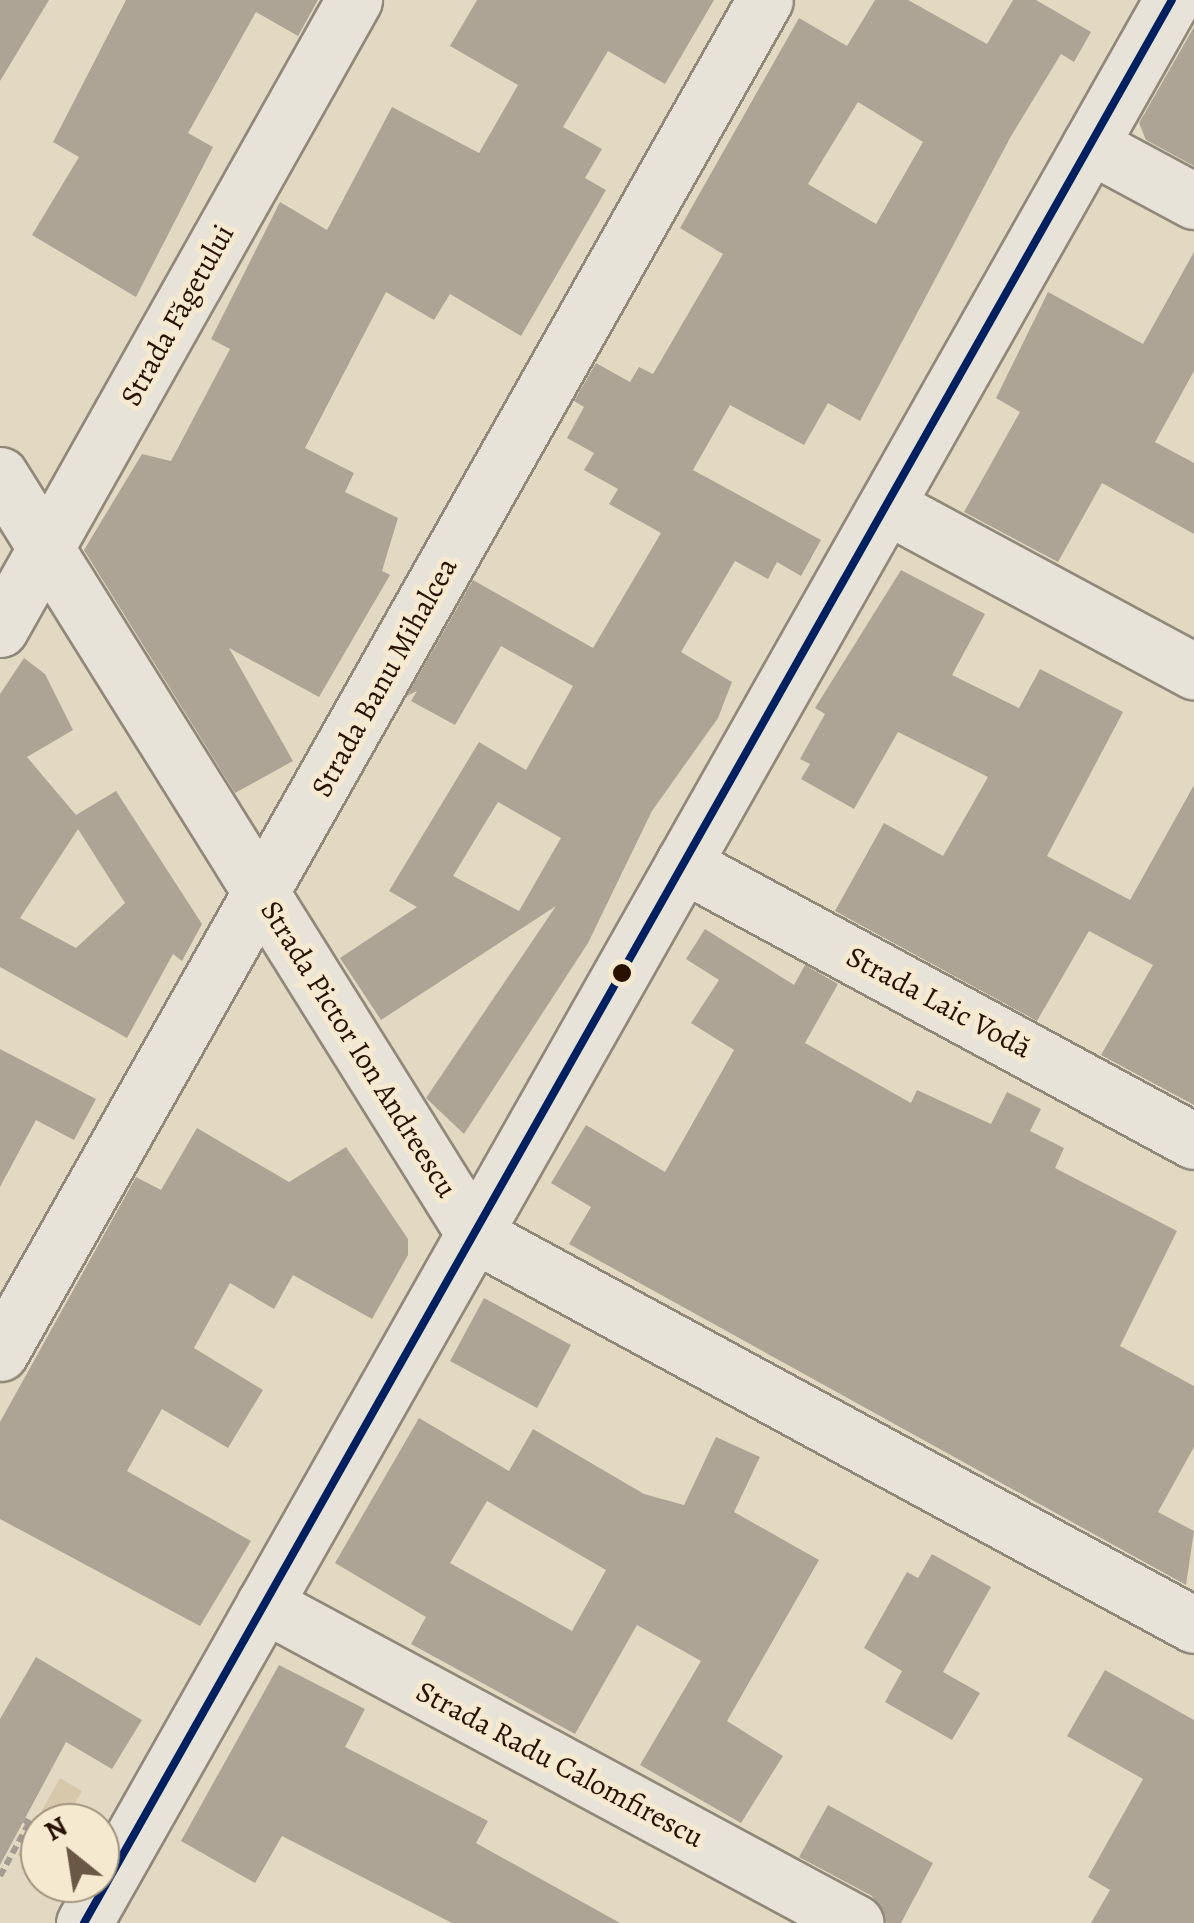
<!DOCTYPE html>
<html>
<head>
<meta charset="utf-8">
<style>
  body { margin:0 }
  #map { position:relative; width:1194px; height:1923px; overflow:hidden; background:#e3d9c3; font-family:Alegreya,serif }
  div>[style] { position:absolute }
  .green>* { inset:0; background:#d7c8ab }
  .building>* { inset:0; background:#ada495 }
  .path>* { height:6px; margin-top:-3px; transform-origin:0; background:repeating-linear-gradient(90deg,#a29c93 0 8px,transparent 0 13px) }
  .roads { filter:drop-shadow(2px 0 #908879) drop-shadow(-2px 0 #908879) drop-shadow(0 2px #908879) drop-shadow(0 -2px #908879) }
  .minor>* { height:55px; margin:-27.5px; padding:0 27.5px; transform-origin:27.5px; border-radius:27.5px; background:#e8e3d8 }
  .bus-1>* { height:8px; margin:-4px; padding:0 4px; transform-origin:4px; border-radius:4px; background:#002060 }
  .dots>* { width:28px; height:28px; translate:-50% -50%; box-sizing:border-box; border:5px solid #f5ead0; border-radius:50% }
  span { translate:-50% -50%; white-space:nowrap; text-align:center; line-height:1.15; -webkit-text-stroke:10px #f5ead0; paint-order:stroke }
  .street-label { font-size:30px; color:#291102 }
  .north { position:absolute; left:20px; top:1803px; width:100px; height:100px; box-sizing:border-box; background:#f5ead0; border:2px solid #a3937e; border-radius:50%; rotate:330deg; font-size:28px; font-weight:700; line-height:40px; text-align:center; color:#291102 }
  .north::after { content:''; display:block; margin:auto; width:35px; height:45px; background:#6a5746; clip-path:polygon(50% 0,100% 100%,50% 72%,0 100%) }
</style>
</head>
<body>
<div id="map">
  <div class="green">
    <div style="clip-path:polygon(60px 1778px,82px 1791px,64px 1823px,40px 1823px,39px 1868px,17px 1855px)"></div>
  </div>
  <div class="building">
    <div style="clip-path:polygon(0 0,49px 0,0 81px)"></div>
    <div style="clip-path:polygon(126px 0,318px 0,298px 36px,256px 12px,188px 133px,213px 147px,136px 297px,32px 235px,79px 157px,53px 142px)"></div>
    <div style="clip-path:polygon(477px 0,714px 0,665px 84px,608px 51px,563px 127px,602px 149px,585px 178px,606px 190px,521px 336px,450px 294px,434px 320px,386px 292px,305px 448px,354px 473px,345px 492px,398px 518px,382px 571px,390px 575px,319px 697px,229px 648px,293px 761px,235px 793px,84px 550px,142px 454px,171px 461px,230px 349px,211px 339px,280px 202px,327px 230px,392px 107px,479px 153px,518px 85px,450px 46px)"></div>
    <div style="clip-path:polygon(evenodd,875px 0,908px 0,987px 44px,1013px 0,1036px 0,1091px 32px,1074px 62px,1061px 54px,1010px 138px,860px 421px,828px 403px,804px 445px,730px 405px,693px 470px,821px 540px,801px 576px,777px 562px,768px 579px,735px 561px,681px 652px,732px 682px,718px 718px,652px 811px,588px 943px,464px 1134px,426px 1098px,556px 906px,381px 1020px,340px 958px,417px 907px,389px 891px,479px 742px,526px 770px,573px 686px,501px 646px,455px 725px,411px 701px,417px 691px,407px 696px,473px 580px,593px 648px,661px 533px,609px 504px,618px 489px,584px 470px,594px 453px,567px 438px,584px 407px,574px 401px,596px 363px,630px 382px,639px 367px,653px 374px,723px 254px,680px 228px,799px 18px,847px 46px,875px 0,858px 102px,923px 142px,876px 224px,808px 184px,858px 102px,875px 0,498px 802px,561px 838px,519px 911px,453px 876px,498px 802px)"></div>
    <div style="clip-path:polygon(1194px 27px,1194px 166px,1146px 140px,1139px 123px)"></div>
    <div style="clip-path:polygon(1194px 252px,1194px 371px,1155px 442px,1194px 463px,1194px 534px,1102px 483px,1058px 562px,964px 512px,1020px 412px,996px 398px,1048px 292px,1143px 344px)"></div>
    <div style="clip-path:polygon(901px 570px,985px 614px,952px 675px,1019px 708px,1040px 669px,1123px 712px,1047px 856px,1130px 900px,1194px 785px,1194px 1105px,1101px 1055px,1153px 965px,1089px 931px,1037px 1021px,835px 911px,884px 823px,943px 856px,988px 777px,898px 732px,854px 809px,801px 779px,810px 764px,800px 759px,825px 714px,815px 708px)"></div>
    <div style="clip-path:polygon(evenodd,24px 658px,45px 674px,73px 730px,27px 757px,76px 815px,116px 791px,202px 924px,182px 961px,173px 954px,127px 1038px,0 967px,0 694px,24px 658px,78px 829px,125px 903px,76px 948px,20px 918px,78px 829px)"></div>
    <div style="clip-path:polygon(705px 929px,794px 985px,805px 965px,838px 984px,805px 1043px,911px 1103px,917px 1090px,991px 1124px,1007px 1092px,1041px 1109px,1030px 1131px,1064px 1148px,1055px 1168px,1177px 1231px,1120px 1346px,1194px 1386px,1194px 1447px,1158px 1512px,1194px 1531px,1186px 1585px,569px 1244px,591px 1207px,551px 1183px,586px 1125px,665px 1172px,734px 1050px,691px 1023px,719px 980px,686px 959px)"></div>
    <div style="clip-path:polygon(0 1049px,96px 1099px,74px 1140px,36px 1120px,0 1187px)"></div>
    <div style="clip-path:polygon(197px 1128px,289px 1182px,346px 1147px,408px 1239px,408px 1255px,372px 1319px,293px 1275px,274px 1309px,230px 1283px,194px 1348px,263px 1390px,228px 1448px,162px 1409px,127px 1471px,251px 1541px,200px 1626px,0 1519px,0 1422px,136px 1177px,161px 1190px)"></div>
    <div style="clip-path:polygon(484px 1298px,571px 1345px,537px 1408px,450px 1361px)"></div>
    <div style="clip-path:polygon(evenodd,419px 1418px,509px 1471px,533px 1429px,644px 1494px,684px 1505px,716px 1437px,760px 1457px,734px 1512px,819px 1560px,727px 1721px,783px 1756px,741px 1823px,640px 1765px,701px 1661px,637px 1625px,575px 1734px,411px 1644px,426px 1617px,335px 1563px,419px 1418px,487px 1501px,606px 1570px,572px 1631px,450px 1563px,487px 1501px)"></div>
    <div style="clip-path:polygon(932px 1554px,991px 1587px,943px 1672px,980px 1693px,952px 1740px,885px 1702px,902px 1671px,864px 1648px,907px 1572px,918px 1578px)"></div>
    <div style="clip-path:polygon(36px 1657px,142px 1720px,112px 1769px,66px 1742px,0 1865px,0 1719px)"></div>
    <div style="clip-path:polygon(279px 1665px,365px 1709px,345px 1747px,488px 1821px,476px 1843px,620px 1923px,452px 1923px,282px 1836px,255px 1883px,181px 1841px)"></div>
    <div style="clip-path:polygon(1105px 1670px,1194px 1720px,1194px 1923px,1091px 1923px,1110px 1890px,1088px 1877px,1143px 1779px,1067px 1736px)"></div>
    <div style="clip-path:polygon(828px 1805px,933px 1863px,901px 1923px,887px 1923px,872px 1896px,799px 1857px)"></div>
  </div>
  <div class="path">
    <div style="left:24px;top:1820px;width:18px;rotate:29deg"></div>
    <div style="left:0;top:1876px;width:60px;rotate:-61.3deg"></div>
  </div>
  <div class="roads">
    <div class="minor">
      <div style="left:1090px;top:145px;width:118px;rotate:28.3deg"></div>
      <div style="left:0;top:475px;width:895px;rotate:58.01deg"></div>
      <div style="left:474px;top:1234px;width:819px;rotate:28.5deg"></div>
      <div style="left:887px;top:506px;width:349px;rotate:28.3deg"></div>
      <div style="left:0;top:629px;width:722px;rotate:-60.63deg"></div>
      <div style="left:683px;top:864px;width:581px;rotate:28.46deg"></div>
      <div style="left:0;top:1353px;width:1554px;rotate:-60.52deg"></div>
      <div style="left:264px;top:1604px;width:672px;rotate:28.32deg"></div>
      <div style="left:84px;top:1923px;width:2209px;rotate:-60.5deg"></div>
    </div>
  </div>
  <div class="bus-1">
    <div style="left:84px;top:1923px;width:2209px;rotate:-60.5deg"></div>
  </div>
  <div class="dots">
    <div style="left:622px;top:973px;background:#291102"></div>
  </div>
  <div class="street-label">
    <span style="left:177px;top:315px;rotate:-61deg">Strada Făgetului</span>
    <span style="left:384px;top:677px;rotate:-61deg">Strada Banu Mihalcea</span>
    <span style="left:939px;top:1002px;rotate:28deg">Strada Laic Vodă</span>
    <span style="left:359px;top:1049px;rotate:58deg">Strada Pictor Ion Andreescu</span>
    <span style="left:560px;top:1764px;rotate:28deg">Strada Radu Calomfirescu</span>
  </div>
  <div class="north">N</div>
</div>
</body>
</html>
